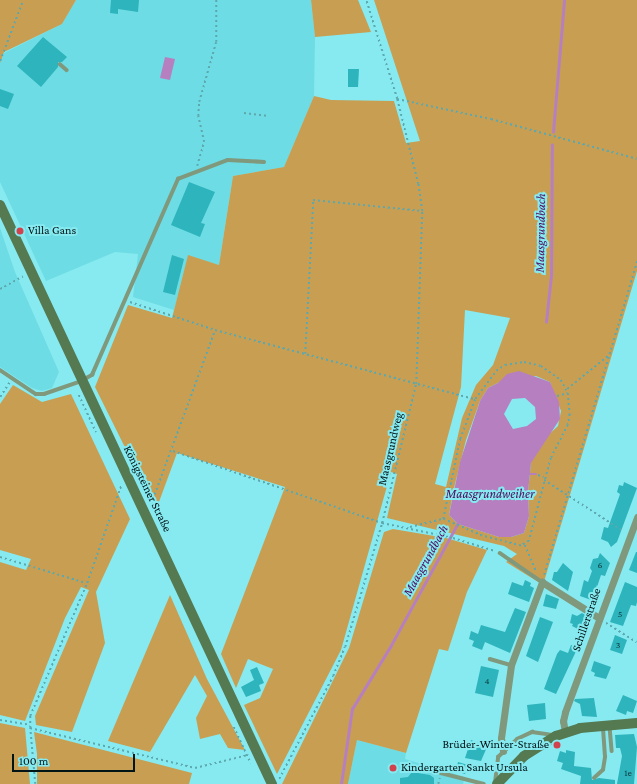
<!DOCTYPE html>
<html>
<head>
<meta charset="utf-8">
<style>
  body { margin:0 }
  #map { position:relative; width:637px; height:784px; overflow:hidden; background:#86eaf0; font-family:"Crimson Pro",serif }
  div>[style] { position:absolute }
  .built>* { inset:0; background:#6ddce4 }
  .green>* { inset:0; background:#c89e52 }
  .water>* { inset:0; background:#b680c0 }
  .stream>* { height:2.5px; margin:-1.25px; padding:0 1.25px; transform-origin:1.25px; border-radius:1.25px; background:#b680c0 }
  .building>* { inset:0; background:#2eb4bc }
  .path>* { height:1.5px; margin-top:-0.75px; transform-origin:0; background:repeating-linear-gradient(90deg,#5da8ad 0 2px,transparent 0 5px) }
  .lane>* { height:3.5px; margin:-1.75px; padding:0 1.75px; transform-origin:1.75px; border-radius:1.75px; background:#80987c }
  .street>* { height:7px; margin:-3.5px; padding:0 3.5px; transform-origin:3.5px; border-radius:3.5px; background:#80987c }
  .secondary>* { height:10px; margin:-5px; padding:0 5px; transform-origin:5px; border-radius:5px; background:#557950 }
  .dots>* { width:11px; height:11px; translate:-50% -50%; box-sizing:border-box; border:2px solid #86eaf0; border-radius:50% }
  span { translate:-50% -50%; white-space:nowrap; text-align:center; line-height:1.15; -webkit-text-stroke:4px #86eaf0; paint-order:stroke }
  .number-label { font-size:10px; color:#0c3d40 }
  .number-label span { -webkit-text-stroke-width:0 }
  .poi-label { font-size:12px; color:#011517 }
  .left { translate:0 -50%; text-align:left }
  .right { translate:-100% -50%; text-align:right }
  .street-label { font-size:12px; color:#011517 }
  .water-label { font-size:13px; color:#500a5c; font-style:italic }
  .scale { position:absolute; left:12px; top:754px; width:123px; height:18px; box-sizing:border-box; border:2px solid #011517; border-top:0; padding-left:5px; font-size:12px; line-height:14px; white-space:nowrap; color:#011517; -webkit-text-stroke:3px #86eaf0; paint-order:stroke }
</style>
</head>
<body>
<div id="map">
  <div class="built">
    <div style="clip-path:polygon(76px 0,311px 0,315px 37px,314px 96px,284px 167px,233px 176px,219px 265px,188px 256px,174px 310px,133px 297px,138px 254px,115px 252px,46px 281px,0 182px,0 55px,62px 24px)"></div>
    <div style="clip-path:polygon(0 228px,15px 272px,59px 372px,52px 388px,42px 391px,32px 388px,0 367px)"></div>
    <div style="clip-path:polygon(357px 740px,406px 753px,405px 759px,465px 777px,463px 784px,348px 784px)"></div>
  </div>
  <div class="green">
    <div style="clip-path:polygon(0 0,76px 0,62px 24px,4px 52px,0 63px)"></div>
    <div style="clip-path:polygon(311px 0,358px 0,371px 32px,315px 37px)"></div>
    <div style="clip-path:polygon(evenodd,374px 0,637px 0,637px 271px,543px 585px,506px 562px,517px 554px,504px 546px,387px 518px,397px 474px,391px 472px,341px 650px,277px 774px,244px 705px,260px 698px,273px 669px,248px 659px,236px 688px,221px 654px,285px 487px,177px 453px,156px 510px,95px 387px,128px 305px,172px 318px,188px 255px,219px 265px,233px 176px,284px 167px,314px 96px,331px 100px,394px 101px,406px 143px,420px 141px,374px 0,465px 310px,510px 318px,493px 365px,476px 385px,462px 418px,446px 487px,435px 484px,461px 387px,465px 310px,374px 0,536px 376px,550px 382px,561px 411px,558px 426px,546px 437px,531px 462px,528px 492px,529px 516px,524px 533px,511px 537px,499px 537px,458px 524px,449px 515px,454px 488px,466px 440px,480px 401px,488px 388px,498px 383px,536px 376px)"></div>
    <div style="clip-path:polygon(13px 385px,42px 402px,71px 394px,130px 519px,96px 592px,105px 643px,72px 732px,36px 725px,35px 716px,89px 590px,81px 587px,65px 618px,25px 721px,0 715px,0 562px,26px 570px,31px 559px,0 550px,0 404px)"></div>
    <div style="clip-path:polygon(393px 529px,446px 538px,487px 550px,467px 592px,448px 651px,439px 649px,406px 753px,357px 740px,348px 784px,282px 784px,349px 648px,384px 532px)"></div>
    <div style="clip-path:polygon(170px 595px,207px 679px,245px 750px,228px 748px,220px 734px,200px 739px,196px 718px,207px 696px,195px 675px,150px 752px,108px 741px)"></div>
    <div style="clip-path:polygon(0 723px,25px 728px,30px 784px,0 784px)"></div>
    <div style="clip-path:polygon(34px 732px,192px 773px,189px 784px,37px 784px,37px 754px)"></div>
  </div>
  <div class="water">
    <div style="clip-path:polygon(165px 57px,175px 59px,170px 80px,160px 78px)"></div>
    <div style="clip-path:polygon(evenodd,519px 371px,550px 382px,559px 402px,560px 419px,531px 463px,528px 492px,529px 516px,524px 533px,511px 537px,499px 537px,458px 524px,449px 515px,460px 462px,480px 401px,488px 388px,498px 383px,507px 374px,519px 371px,525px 398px,535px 407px,536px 419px,527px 426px,513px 429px,504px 414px,512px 399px,525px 398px)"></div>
  </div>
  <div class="stream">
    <div style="left:553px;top:132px;width:132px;rotate:-85.2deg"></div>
    <div style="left:546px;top:322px;width:47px;rotate:-83.9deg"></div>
    <div style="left:551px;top:275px;width:130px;rotate:-89.6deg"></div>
    <div style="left:527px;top:474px;width:9px"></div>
    <div style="left:341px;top:784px;width:76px;rotate:-81.7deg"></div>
    <div style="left:352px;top:709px;width:73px;rotate:-58.5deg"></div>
    <div style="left:390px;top:647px;width:144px;rotate:-61.3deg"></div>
  </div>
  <div class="building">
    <div style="clip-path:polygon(111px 0,139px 0,138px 12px,118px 9px,118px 14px,110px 13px)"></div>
    <div style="clip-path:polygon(43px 37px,67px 57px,62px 62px,58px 62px,58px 67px,41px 87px,17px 66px)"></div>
    <div style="clip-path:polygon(348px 69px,359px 69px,358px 87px,348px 87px)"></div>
    <div style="clip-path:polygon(0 89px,14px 94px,8px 109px,0 106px)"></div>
    <div style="clip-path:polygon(189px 182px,215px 192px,201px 223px,205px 224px,200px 237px,171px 225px)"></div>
    <div style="clip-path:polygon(172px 255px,184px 259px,175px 295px,163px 292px)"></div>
    <div style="clip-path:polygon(624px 482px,637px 488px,617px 542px,611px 547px,608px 542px,601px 539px,604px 527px,608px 528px,619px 497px,620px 494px,617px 492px,619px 485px,623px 486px)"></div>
    <div style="clip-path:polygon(636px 552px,637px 552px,637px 573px,629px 570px)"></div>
    <div style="clip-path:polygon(600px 553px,610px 563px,605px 576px,601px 575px,597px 587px,600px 588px,594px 601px,580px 596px,584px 580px,588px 582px,592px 571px,590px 568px,593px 559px,598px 558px)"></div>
    <div style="clip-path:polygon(563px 563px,573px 572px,568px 591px,552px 580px,554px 572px,557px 572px)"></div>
    <div style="clip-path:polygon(525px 580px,531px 583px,530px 586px,534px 588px,529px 602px,508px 594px,512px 582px,523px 586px)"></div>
    <div style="clip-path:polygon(625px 582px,637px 587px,637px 602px,636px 606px,631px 605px,623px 626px,610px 622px)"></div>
    <div style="clip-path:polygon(546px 594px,559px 599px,556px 609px,543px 606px)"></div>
    <div style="clip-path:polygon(515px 608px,526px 612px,510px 653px,485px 642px,482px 650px,472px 646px,474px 641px,469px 639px,471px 631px,478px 634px,481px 625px,505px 632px)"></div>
    <div style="clip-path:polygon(582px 613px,590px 618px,584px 632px,572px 626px,573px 624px,570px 623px,572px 614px,577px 616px)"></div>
    <div style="clip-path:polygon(540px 617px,553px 622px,538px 662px,526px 656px)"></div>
    <div style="clip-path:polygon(615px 635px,627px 640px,622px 654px,610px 650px)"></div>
    <div style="clip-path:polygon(571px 645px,578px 647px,556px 694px,544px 689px,557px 654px,560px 650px,568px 653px)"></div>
    <div style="clip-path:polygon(594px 661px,611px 667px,606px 679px,594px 676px,595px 673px,591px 671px)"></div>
    <div style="clip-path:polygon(481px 666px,499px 670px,493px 697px,475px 693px)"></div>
    <div style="clip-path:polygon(257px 667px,264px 683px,259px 685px,261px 691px,246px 697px,241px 687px,254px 680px,250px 670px)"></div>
    <div style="clip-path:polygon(623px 695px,637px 701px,633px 713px,627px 711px,626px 715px,616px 711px)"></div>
    <div style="clip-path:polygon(594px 698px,597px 717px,582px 716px,580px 704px,574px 701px,575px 699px)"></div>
    <div style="clip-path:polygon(545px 703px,546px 719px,529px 721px,527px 705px)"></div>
    <div style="clip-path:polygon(634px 734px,637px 747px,634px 784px,617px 784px,622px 756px,620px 748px,616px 748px,615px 735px)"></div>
    <div style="clip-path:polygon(471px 740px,487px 747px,481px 761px,465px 758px)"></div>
    <div style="clip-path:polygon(566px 750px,575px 752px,574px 766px,591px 768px,592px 780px,599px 778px,615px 780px,615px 784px,580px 784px,581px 776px,561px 769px,563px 763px,557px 761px,560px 751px,566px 753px)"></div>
    <div style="clip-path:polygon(458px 762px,468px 765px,465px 774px,456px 771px)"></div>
    <div style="clip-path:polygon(412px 772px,430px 775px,434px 778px,434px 784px,400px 784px,400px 778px,408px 777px)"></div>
  </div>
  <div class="path">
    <div style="left:0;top:61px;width:65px;rotate:-69.3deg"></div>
    <div style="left:397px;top:99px;width:96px;rotate:12deg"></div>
    <div style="left:491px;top:119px;width:151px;rotate:15.3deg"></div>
    <div style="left:244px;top:113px;width:25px;rotate:7deg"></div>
    <div style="left:197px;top:166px;width:25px;rotate:-74deg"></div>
    <div style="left:204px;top:142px;width:27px;rotate:-103deg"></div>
    <div style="left:198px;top:116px;width:14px;rotate:-86deg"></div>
    <div style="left:199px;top:102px;width:62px;rotate:-74.2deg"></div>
    <div style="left:216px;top:42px;width:42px;rotate:-90deg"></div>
    <div style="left:0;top:289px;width:26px;rotate:-29deg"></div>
    <div style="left:130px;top:302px;width:89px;rotate:18.2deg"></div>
    <div style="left:215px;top:330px;width:269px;rotate:14.9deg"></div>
    <div style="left:305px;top:354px;width:154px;rotate:-87deg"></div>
    <div style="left:313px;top:200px;width:110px;rotate:5.8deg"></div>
    <div style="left:524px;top:362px;width:17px;rotate:13deg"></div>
    <div style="left:541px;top:366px;width:24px;rotate:35deg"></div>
    <div style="left:561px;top:380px;width:15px;rotate:62deg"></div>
    <div style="left:568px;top:393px;width:21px;rotate:85deg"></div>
    <div style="left:570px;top:414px;width:11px;rotate:100deg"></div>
    <div style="left:568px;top:425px;width:37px;rotate:117deg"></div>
    <div style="left:551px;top:458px;width:86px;rotate:104.8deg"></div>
    <div style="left:529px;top:541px;width:9px;rotate:148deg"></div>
    <div style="left:521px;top:546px;width:40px;rotate:-165.6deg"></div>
    <div style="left:482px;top:536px;width:43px;rotate:-156.4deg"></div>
    <div style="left:443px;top:519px;width:82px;rotate:-78deg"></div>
    <div style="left:460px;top:439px;width:43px;rotate:-69.4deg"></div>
    <div style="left:475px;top:399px;width:35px;rotate:-53deg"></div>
    <div style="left:496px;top:371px;width:11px;rotate:-34deg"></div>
    <div style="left:505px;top:365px;width:19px;rotate:-9deg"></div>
    <div style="left:567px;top:389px;width:54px;rotate:-39deg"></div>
    <div style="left:79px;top:395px;width:41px;rotate:65.3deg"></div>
    <div style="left:557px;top:396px;width:11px;rotate:-15deg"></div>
    <div style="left:0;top:397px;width:17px;rotate:-57deg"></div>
    <div style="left:173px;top:451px;width:221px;rotate:19deg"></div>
    <div style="left:382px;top:523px;width:73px;rotate:11.9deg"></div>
    <div style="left:453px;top:538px;width:44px;rotate:17.2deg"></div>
    <div style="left:538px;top:475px;width:6px;rotate:18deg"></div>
    <div style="left:544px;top:480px;width:94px;rotate:32.8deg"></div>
    <div style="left:450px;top:483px;width:4px;rotate:14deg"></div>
    <div style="left:151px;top:504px;width:185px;rotate:-69.8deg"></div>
    <div style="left:410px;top:527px;width:34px;rotate:-14deg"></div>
    <div style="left:525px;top:545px;width:28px;rotate:67deg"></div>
    <div style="left:0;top:557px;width:90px;rotate:16.8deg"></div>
    <div style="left:544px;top:575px;width:327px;rotate:-73.5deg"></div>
    <div style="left:606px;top:623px;width:36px;rotate:32deg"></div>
    <div style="left:0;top:720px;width:30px;rotate:9deg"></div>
    <div style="left:234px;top:727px;width:40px;rotate:65deg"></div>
    <div style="left:30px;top:728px;width:12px;rotate:-90deg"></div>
    <div style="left:30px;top:716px;width:145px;rotate:-66.8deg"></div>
    <div style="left:87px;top:583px;width:103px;rotate:-70.7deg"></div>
    <div style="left:279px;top:779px;width:116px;rotate:-62.3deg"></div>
    <div style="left:333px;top:676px;width:31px;rotate:-68deg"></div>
    <div style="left:345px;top:647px;width:129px;rotate:-73.4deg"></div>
    <div style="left:382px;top:523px;width:143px;rotate:-76.3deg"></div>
    <div style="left:416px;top:384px;width:173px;rotate:-88deg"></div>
    <div style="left:422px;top:211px;width:27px;rotate:-98deg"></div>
    <div style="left:418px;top:184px;width:88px;rotate:-103.9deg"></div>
    <div style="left:397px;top:99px;width:104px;rotate:-107.4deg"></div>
    <div style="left:35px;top:784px;width:56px;rotate:-95.1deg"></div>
    <div style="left:30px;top:728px;width:170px;rotate:13.6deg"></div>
    <div style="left:195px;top:768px;width:55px;rotate:-13.8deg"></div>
    <div style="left:438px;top:784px;width:6px;rotate:-72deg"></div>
  </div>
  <div class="lane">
    <div style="left:60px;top:64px;width:9px;rotate:41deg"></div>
    <div style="left:0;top:370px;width:43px;rotate:33.7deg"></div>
    <div style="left:36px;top:394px;width:8px"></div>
    <div style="left:44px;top:394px;width:39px;rotate:-19deg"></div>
    <div style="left:81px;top:381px;width:13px;rotate:-29deg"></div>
    <div style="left:92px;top:375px;width:214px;rotate:-66.3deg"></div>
    <div style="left:178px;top:179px;width:53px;rotate:-20.8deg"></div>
    <div style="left:228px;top:160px;width:36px;rotate:3deg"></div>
    <div style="left:500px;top:553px;width:51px;rotate:34.6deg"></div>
    <div style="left:490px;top:659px;width:22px;rotate:16deg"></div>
    <div style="left:610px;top:727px;width:24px;rotate:85deg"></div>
    <div style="left:441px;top:773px;width:44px;rotate:14.3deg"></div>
    <div style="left:594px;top:778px;width:12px;rotate:-42deg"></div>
    <div style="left:603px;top:770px;width:13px;rotate:-81deg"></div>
    <div style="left:605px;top:757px;width:30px;rotate:-94deg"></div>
    <div style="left:495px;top:783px;width:26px;rotate:-83deg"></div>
    <div style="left:498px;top:757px;width:26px;rotate:-43deg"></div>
    <div style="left:517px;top:739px;width:17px;rotate:-25deg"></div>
    <div style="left:532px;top:732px;width:22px;rotate:8deg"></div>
  </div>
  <div class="street">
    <div style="left:565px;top:732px;width:11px;rotate:-100deg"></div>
    <div style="left:563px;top:721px;width:9px;rotate:-77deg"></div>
    <div style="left:565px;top:712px;width:208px;rotate:-69.7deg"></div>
    <div style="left:503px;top:751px;width:13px;rotate:-99deg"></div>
    <div style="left:501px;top:738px;width:74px;rotate:-82.2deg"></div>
    <div style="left:511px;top:665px;width:89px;rotate:-69.5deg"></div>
    <div style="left:542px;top:582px;width:67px;rotate:32.3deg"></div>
  </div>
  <div class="secondary">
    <div style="left:0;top:205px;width:640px;rotate:64.84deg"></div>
    <div style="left:497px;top:784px;width:39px;rotate:-46deg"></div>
    <div style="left:524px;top:756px;width:38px;rotate:-32deg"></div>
    <div style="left:556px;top:736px;width:25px;rotate:-18deg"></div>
    <div style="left:580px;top:728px;width:57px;rotate:-5deg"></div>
  </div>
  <div class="dots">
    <div style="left:20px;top:231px;background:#d2424c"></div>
    <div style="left:557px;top:745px;background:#d2424c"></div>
    <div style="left:393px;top:768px;background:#d2424c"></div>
  </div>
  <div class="number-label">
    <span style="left:600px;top:565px">6</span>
    <span style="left:620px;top:614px">5</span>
    <span style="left:618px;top:645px">3</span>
    <span style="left:487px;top:681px">4</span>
    <span style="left:628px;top:773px">1e</span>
  </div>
  <div class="poi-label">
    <span class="left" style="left:28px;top:231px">Villa Gans</span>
    <span class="right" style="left:549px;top:745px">Brüder-Winter-Straße</span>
    <span class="left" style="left:401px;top:768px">Kindergarten Sankt Ursula</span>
  </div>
  <div class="street-label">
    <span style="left:391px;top:449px;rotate:-77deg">Maasgrundweg</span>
    <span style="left:147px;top:489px;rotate:64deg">Königsteiner Straße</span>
    <span style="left:587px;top:620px;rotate:-71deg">Schillerstraße</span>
  </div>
  <div class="water-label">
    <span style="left:541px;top:233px;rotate:-89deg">Maasgrundbach</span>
    <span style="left:490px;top:494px">Maasgrundweiher</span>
    <span style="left:426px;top:561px;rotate:-61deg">Maasgrundbach</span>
  </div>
  <div class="scale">100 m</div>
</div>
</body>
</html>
